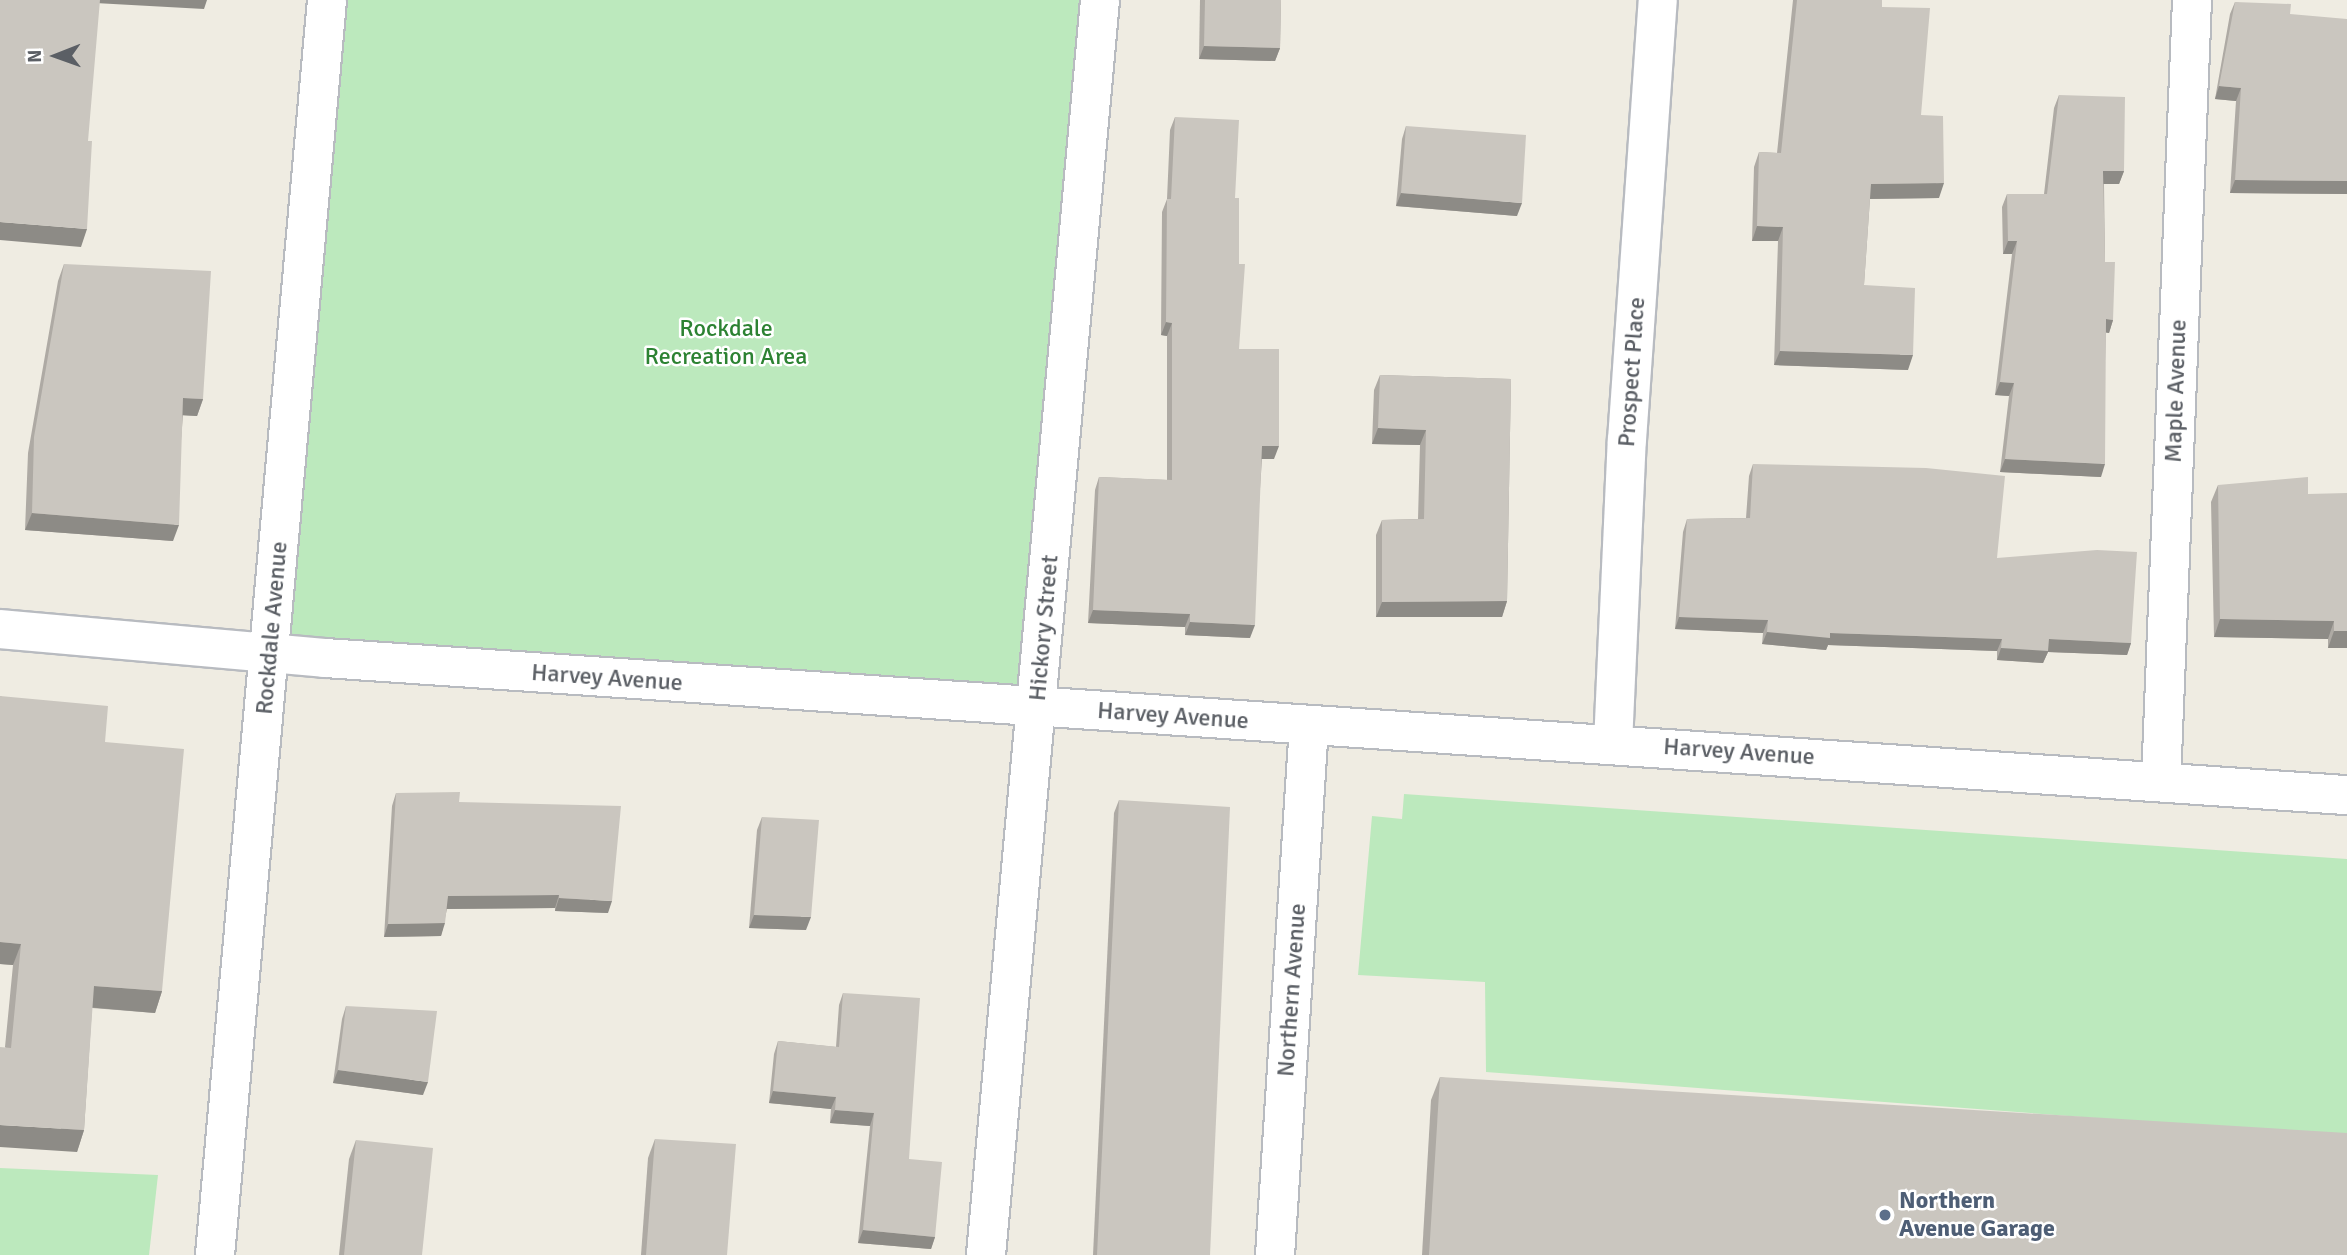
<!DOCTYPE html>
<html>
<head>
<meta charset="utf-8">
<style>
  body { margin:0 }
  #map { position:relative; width:2347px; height:1255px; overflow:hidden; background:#efece2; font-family:Signika,sans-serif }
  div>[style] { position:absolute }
  .green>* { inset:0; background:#bce9bd }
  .roads { filter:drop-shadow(2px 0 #b8bbc0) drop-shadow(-2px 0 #b8bbc0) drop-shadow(0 2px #b8bbc0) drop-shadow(0 -2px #b8bbc0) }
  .street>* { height:38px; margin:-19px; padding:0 19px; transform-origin:19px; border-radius:19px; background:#fff }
  .wall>* { inset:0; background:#aeaaa4 }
  .shaded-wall>* { inset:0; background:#8d8b86 }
  .building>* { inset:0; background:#cac6bf }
  .dots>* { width:19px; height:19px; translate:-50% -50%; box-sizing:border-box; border:4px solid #fff; border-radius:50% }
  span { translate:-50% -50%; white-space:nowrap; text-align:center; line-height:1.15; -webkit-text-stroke:5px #fff; paint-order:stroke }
  .park-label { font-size:24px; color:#2c8232 }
  .street-label { font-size:24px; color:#5b5f65 }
  .service-label { font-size:24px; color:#4e5e75; font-weight:700 }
  .left { translate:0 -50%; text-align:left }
  .north { position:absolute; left:21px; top:21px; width:70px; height:70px; -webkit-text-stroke:5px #fff; paint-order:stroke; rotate:269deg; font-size:19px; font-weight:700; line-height:28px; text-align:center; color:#5b5f65 }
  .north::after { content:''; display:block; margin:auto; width:24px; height:32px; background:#5b5f65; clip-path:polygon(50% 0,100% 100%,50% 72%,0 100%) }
</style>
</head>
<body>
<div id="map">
  <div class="green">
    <div style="clip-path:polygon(327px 0,1100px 0,1036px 708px,270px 654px)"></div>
    <div style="clip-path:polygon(1404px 794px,2347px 859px,2347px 1137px,1486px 1072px,1485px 982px,1358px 975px,1372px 816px,1402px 819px)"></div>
    <div style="clip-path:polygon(0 1168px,158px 1175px,149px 1255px,0 1255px)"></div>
  </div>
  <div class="roads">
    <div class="street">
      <div style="left:0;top:629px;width:326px;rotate:5.1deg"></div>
      <div style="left:325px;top:658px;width:2027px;rotate:3.88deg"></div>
      <div style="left:1613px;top:744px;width:304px;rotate:-87.4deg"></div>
      <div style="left:1627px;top:440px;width:441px;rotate:-86deg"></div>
      <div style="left:2161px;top:782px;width:783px;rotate:-87.73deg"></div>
      <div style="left:215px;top:1255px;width:1260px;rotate:-84.9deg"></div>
      <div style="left:986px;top:1255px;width:1260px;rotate:-84.81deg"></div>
      <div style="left:1275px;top:1255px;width:531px;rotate:-86.33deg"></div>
    </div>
  </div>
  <div class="wall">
    <div style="clip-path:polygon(1200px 0,1281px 0,1280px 48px,1275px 61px,1199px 59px)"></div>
    <div style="clip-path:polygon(1793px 0,1882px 0,1882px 7px,1921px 115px,1939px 198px,1870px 199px,1864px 285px,1908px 370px,1774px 365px,1778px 241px,1752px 241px,1754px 167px,1759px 152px,1777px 153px)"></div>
    <div style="clip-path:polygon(2235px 2px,2290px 14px,2347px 194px,2230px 193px,2236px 101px,2215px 99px,2230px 14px)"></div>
    <div style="clip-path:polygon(2059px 95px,2124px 171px,2119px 184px,2104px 184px,2105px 262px,2113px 320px,2109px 333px,2106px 332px,2101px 477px,2000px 472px,2009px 396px,1995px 395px,2012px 254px,2003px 254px,2002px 207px,2007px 194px,2044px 194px,2054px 108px)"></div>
    <div style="clip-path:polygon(1175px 117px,1235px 198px,1239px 349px,1274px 459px,1262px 459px,1250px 638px,1185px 635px,1185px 627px,1088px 623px,1095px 490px,1099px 477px,1167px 480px,1167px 336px,1161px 335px,1162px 212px,1167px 199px,1170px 130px)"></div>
    <div style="clip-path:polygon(1406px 126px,1517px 216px,1396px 206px,1402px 139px)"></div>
    <div style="clip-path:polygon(64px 264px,203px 399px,197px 416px,183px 415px,173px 541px,25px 530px,28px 453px,58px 281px)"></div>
    <div style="clip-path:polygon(1380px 375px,1511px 379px,1507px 601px,1502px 617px,1376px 617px,1376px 535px,1382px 520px,1418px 519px,1420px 445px,1372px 444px,1374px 390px)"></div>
    <div style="clip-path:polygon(1753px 464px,1997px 558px,2131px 643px,2127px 655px,2048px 652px,2043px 663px,1997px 660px,1997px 651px,1828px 645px,1826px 650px,1762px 644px,1763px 633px,1675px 629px,1683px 532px,1687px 519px,1746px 518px,1749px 476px)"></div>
    <div style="clip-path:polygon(2218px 485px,2308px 494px,2347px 648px,2328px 648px,2328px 639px,2214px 637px,2211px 502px)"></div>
    <div style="clip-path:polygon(0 696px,105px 742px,162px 991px,155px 1013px,92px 1008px,84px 1130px,77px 1152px,5px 1047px,13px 965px,0 964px)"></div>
    <div style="clip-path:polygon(396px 793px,459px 802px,608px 913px,555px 911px,555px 908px,447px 909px,441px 936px,384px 937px,392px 806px)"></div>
    <div style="clip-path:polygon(1119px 800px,1210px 1255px,1093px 1255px,1114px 813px)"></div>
    <div style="clip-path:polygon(762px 817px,806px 930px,749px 928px,757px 830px)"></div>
    <div style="clip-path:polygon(843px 993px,909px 1159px,935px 1237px,931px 1249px,858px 1243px,870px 1126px,830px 1123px,831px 1109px,769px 1103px,774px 1054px,778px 1041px,836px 1047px,839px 1005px)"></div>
    <div style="clip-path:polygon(346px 1006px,423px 1095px,333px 1083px,342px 1019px)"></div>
    <div style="clip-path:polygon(1440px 1077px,2347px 1255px,1422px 1255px,1431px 1100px)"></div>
    <div style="clip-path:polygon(655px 1139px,727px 1255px,641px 1255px,648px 1158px)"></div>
    <div style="clip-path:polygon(356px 1140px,422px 1255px,339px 1255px,349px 1159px)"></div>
  </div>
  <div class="shaded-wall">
    <div style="clip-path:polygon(96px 0,207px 0,204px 9px,95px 3px)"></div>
    <div style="clip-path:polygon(1204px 46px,1280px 48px,1275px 61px,1199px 59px)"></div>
    <div style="clip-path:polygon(2219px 86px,2241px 88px,2236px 101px,2215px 99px)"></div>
    <div style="clip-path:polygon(2103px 171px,2124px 171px,2119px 184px,2099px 184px)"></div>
    <div style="clip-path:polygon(2235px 180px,2347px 181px,2347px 194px,2230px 193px)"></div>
    <div style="clip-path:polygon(1944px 183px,1939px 198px,1865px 199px,1871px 184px)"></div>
    <div style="clip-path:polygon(1401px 193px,1522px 203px,1517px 216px,1396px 206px)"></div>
    <div style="clip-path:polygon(0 222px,87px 229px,81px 247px,0 240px)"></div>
    <div style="clip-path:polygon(1757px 226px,1783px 227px,1778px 241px,1752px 241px)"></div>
    <div style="clip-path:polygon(2008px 241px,2017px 241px,2012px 254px,2003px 254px)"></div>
    <div style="clip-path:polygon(2106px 319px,2113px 320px,2109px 333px,2101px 332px)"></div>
    <div style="clip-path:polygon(1166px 322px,1172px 323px,1167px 336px,1161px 335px)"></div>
    <div style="clip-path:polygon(1780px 351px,1913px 355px,1908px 370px,1774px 365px)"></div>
    <div style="clip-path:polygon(2000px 382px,2014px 383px,2009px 396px,1995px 395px)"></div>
    <div style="clip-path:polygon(183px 398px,203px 399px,197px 416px,177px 415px)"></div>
    <div style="clip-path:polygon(1378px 428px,1426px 430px,1420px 445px,1372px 444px)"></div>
    <div style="clip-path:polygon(1262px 446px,1279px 446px,1274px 459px,1257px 459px)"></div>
    <div style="clip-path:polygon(2005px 459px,2105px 464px,2101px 477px,2000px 472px)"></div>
    <div style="clip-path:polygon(32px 513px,179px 525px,173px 541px,25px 530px)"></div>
    <div style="clip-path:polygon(1507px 601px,1502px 617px,1376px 617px,1382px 602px)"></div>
    <div style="clip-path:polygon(1093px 610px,1190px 614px,1185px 627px,1088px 623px)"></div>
    <div style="clip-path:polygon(1679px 617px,1768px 620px,1763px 633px,1675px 629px)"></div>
    <div style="clip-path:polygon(2220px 619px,2334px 621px,2328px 639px,2214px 637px)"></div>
    <div style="clip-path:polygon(1190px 622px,1255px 625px,1250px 638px,1185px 635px)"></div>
    <div style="clip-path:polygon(2334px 631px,2347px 631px,2347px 648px,2328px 648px)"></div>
    <div style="clip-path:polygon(1767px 632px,1830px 633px,2002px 639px,1997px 651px,1828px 645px,1826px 650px,1762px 644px)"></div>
    <div style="clip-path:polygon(2049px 639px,2131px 643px,2127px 655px,2048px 652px,2043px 663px,1997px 660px,2001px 648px)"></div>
    <div style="clip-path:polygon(559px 895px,555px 908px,444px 909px,448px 896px)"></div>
    <div style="clip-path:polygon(559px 898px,612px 901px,608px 913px,555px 911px)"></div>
    <div style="clip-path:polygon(754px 915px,811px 917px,806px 930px,749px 928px)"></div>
    <div style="clip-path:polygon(445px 923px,441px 936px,384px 937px,388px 924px)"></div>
    <div style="clip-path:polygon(0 942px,21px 944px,13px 965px,0 964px)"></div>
    <div style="clip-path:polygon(94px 986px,162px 991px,155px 1013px,86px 1007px)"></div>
    <div style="clip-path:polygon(338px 1070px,428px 1082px,423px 1095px,333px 1083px)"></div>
    <div style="clip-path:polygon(773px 1091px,836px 1097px,831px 1109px,769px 1103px)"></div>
    <div style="clip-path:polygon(835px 1110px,874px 1113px,870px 1126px,830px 1123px)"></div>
    <div style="clip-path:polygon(0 1125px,84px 1130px,77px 1152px,0 1147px)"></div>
    <div style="clip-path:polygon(863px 1230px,935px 1237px,931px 1249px,858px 1243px)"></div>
  </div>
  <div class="building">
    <div style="clip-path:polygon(0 0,100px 0,88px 141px,92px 141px,87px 229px,0 222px)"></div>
    <div style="clip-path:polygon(1205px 0,1281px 0,1280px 48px,1204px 46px)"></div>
    <div style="clip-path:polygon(1797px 0,1882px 0,1882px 7px,1930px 8px,1921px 115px,1943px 116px,1944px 183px,1871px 184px,1864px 285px,1915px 288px,1913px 355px,1780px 351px,1783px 227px,1757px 226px,1759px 152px,1781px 153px)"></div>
    <div style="clip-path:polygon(2235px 2px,2291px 4px,2290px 14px,2347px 19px,2347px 181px,2235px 180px,2241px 88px,2219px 86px)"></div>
    <div style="clip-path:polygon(2059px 95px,2125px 97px,2124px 171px,2103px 171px,2105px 262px,2115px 262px,2113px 320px,2106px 319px,2105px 464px,2005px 459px,2014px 383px,2000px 382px,2017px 241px,2008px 241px,2007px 194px,2047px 194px)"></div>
    <div style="clip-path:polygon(1175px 117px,1239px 120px,1235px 198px,1239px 198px,1239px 264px,1245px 264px,1239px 349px,1279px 349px,1279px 446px,1262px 446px,1255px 625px,1190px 622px,1190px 614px,1093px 610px,1099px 477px,1172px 480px,1172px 323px,1166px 322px,1167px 199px,1171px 199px)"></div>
    <div style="clip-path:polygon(1406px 126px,1526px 135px,1522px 203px,1401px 193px)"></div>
    <div style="clip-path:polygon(64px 264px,211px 271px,203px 399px,183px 398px,179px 525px,32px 513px,34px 437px)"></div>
    <div style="clip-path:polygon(1380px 375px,1511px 379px,1507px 601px,1382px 602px,1382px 520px,1424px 519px,1426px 430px,1378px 428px)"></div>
    <div style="clip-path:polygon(1753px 464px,1926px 468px,2005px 476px,1997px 558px,2097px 550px,2137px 552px,2131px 643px,2049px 639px,2048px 651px,2001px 648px,2002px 639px,1830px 633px,1830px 638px,1767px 632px,1768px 620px,1679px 617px,1687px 519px,1750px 518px)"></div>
    <div style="clip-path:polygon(2308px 477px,2308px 494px,2347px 493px,2347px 631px,2334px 631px,2334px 621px,2220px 619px,2218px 485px)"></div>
    <div style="clip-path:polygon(0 696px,108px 706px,105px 742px,184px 749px,162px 991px,94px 986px,84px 1130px,0 1125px,0 1047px,11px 1048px,21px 944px,0 942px)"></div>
    <div style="clip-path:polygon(460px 792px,459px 802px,621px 806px,612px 901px,559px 898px,559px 895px,448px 896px,445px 923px,388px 924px,396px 793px)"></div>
    <div style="clip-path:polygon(1119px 800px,1230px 807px,1210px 1255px,1097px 1255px)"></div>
    <div style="clip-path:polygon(762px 817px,819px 820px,811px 917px,754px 915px)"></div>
    <div style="clip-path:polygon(843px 993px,920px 998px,909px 1159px,942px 1162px,935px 1237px,863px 1230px,874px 1113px,835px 1110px,836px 1097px,773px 1091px,778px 1041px,839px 1047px)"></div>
    <div style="clip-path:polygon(346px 1006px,437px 1011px,428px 1082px,338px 1070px)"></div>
    <div style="clip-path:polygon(1440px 1077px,2347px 1133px,2347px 1255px,1429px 1255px)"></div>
    <div style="clip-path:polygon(655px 1139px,736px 1144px,727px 1255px,646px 1255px)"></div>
    <div style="clip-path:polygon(356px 1140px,433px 1148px,422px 1255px,344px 1255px)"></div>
  </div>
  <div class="dots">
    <div style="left:1885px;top:1215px;background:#5c6f8a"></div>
  </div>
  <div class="park-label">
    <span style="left:726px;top:343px">Rockdale<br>Recreation Area</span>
  </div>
  <div class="street-label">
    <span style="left:1632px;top:372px;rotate:-86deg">Prospect Place</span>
    <span style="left:2176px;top:391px;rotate:-88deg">Maple Avenue</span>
    <span style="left:272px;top:628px;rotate:-85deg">Rockdale Avenue</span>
    <span style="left:1044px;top:628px;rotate:-85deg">Hickory Street</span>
    <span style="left:607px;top:678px;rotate:4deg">Harvey Avenue</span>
    <span style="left:1173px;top:716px;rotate:4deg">Harvey Avenue</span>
    <span style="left:1739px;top:752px;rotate:4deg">Harvey Avenue</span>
    <span style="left:1292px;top:990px;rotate:-86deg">Northern Avenue</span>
  </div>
  <div class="service-label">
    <span class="left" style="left:1899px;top:1215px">Northern<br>Avenue Garage</span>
  </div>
  <div class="north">N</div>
</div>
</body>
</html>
